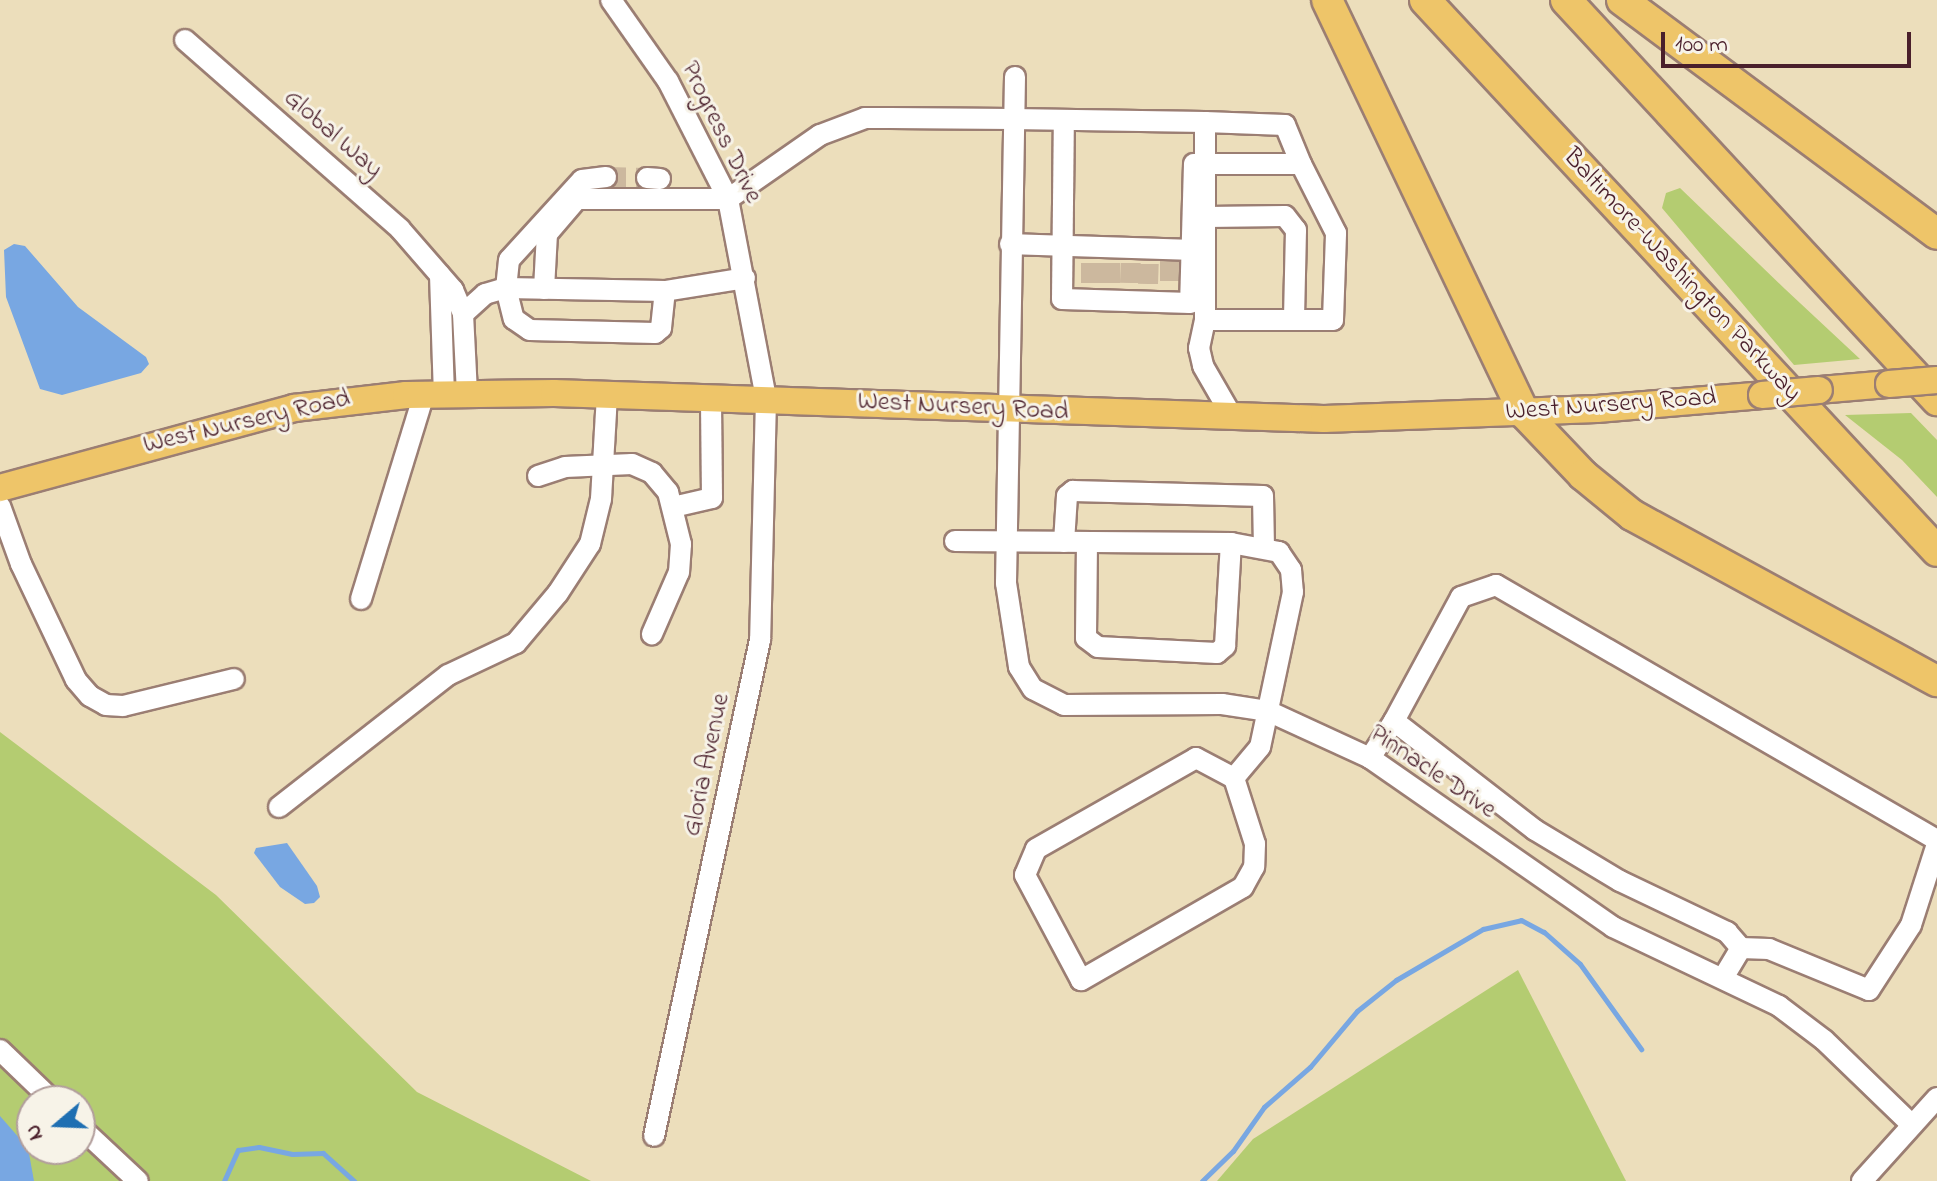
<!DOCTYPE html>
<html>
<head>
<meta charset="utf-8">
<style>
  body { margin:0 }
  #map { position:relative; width:1937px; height:1181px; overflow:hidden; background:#ecdebb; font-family:"Indie Flower",sans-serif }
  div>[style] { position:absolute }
  .green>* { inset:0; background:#b4cc71 }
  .water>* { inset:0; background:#78a7e2 }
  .stream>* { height:5px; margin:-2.5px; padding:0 2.5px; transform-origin:2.5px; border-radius:2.5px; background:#78a7e2 }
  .minor-tunnel>* { height:20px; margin-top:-10px; transform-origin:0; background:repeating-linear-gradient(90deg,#ccb89e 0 20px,transparent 0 30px) }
  .roads { filter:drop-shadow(2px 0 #9b7e73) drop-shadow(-2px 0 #9b7e73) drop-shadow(0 2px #9b7e73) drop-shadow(0 -2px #9b7e73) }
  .minor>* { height:20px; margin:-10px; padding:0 10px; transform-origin:10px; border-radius:10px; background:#fff }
  .major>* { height:26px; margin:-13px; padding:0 13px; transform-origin:13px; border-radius:13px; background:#eec569 }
  .highway>* { height:30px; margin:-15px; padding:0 15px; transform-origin:15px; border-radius:15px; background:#eec569 }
  .bridges { filter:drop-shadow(2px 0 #9b7e73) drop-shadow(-2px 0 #9b7e73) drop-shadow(0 2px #9b7e73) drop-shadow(0 -2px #9b7e73) }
  .major-bridge>* { height:26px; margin:-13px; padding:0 13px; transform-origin:13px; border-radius:13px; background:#eec569 }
  span { translate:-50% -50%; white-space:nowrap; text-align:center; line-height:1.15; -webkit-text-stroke:6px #f7f3e8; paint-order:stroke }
  .street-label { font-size:26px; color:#4a1f2b }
  .north { position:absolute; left:16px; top:1085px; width:80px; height:80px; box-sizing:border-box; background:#f7f3e8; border:2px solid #b29e9c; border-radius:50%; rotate:251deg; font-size:22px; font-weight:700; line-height:32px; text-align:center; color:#4a1f2b }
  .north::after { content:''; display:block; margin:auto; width:28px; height:36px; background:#1f6fb2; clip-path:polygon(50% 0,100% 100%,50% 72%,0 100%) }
  .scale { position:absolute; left:1661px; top:32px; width:250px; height:36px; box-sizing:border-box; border:4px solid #4a1f2b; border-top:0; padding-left:10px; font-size:24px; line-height:28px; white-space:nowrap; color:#4a1f2b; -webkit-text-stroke:6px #f7f3e8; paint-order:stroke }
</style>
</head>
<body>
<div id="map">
  <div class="green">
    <div style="clip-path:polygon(1680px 188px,1785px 289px,1860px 359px,1794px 365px,1662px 208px,1666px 193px)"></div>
    <div style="clip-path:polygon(1911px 413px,1937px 440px,1937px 497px,1902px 460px,1845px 415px)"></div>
    <div style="clip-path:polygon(evenodd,0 732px,216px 895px,417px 1092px,591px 1181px,0 1181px,0 732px,32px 1101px,80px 1101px,80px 1149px,32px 1149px,32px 1101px)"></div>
    <div style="clip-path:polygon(1518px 970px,1626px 1181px,1217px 1181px,1253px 1139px)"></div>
  </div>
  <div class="water">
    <div style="clip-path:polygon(14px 244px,25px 246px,78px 307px,146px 357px,149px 364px,141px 373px,62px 395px,40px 389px,6px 297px,4px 250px)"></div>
    <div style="clip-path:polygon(287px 843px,317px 886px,320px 897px,314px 903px,305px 904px,280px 887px,254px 853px,256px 848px)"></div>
    <div style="clip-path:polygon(0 1116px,28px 1148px,34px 1181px,0 1181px)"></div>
  </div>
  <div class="stream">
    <div style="left:224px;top:1181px;width:34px;rotate:-66deg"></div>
    <div style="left:238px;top:1150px;width:21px;rotate:-8deg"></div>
    <div style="left:259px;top:1147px;width:34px;rotate:12deg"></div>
    <div style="left:292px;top:1154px;width:31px;rotate:-2deg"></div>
    <div style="left:323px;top:1153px;width:42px;rotate:42.1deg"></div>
    <div style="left:1202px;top:1181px;width:43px;rotate:-44.1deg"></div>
    <div style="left:1233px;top:1151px;width:54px;rotate:-54.8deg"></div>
    <div style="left:1264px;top:1107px;width:61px;rotate:-41deg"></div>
    <div style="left:1310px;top:1067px;width:73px;rotate:-50deg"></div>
    <div style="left:1357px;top:1011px;width:50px;rotate:-38.5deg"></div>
    <div style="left:1396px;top:980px;width:101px;rotate:-30.4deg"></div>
    <div style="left:1483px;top:929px;width:39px;rotate:-13deg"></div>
    <div style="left:1521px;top:920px;width:26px;rotate:28deg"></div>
    <div style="left:1544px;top:932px;width:48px;rotate:41.6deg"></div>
    <div style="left:1580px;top:964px;width:105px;rotate:54.3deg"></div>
  </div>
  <div class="minor-tunnel">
    <div style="left:606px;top:177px;width:41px;rotate:1.4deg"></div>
    <div style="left:1170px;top:261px;width:23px;rotate:90deg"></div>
    <div style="left:1091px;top:283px;width:24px;rotate:-90deg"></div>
    <div style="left:1110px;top:283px;width:24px;rotate:-90deg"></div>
    <div style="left:1130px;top:283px;width:24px;rotate:-88deg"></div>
    <div style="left:1148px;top:284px;width:24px;rotate:-88deg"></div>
  </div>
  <div class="roads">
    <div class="minor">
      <div style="left:611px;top:0;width:99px;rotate:54.9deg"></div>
      <div style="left:668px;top:81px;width:132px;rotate:63deg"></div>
      <div style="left:728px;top:199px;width:204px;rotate:79.2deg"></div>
      <div style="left:766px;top:399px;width:241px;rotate:91.4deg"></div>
      <div style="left:760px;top:640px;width:507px;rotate:102.06deg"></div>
      <div style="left:185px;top:40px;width:286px;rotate:41.3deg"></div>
      <div style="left:400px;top:229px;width:81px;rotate:49deg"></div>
      <div style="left:453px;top:290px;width:26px;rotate:67deg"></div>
      <div style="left:463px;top:314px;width:79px;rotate:87.1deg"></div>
      <div style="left:1015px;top:77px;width:506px;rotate:91.02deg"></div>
      <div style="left:1006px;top:583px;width:85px;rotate:81.2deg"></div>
      <div style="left:1019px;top:667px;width:26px;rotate:58deg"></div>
      <div style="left:1033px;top:689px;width:35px;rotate:27deg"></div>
      <div style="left:1064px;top:705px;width:158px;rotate:-0.4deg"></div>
      <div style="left:1222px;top:704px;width:47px;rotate:8.7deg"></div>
      <div style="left:1268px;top:711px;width:112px;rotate:24.7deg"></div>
      <div style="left:1370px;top:758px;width:296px;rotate:34.8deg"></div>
      <div style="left:1613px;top:927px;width:184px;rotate:25.4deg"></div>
      <div style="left:1779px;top:1006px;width:56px;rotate:37.1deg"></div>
      <div style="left:1824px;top:1040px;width:122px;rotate:44deg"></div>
      <div style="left:1205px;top:122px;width:198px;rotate:90deg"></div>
      <div style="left:1205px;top:320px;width:29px;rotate:102deg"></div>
      <div style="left:1199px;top:348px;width:18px;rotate:77deg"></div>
      <div style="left:1203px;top:366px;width:60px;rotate:60deg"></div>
      <div style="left:606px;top:177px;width:24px;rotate:173deg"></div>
      <div style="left:582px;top:180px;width:108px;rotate:132.4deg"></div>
      <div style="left:509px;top:260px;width:28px;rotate:96deg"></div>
      <div style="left:506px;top:288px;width:32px;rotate:76deg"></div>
      <div style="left:514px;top:319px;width:19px;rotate:35deg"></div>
      <div style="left:530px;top:330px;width:125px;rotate:1.4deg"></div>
      <div style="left:655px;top:333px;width:8px;rotate:-40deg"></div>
      <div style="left:661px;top:328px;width:37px;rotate:-84deg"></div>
      <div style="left:647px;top:178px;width:13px;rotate:4deg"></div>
      <div style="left:1207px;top:217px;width:78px;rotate:-0.7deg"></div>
      <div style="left:1285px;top:216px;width:18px;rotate:52deg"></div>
      <div style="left:1296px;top:230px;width:89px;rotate:91.3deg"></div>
      <div style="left:1010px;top:244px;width:182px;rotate:1.9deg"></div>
      <div style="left:440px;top:275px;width:119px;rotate:88.1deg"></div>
      <div style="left:544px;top:289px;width:55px;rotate:-86.9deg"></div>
      <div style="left:547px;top:234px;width:46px;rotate:-49.4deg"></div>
      <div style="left:577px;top:199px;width:151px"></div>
      <div style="left:728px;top:199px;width:112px;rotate:-34.8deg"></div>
      <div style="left:820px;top:135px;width:48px;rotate:-20.7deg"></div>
      <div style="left:865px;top:118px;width:25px"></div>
      <div style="left:890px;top:118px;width:122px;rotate:0.5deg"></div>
      <div style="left:1012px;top:119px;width:193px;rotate:0.9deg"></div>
      <div style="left:1205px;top:122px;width:80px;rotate:2.1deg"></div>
      <div style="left:1285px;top:125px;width:42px;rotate:67.7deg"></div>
      <div style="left:1301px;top:164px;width:107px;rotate:180deg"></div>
      <div style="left:1194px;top:164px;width:139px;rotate:91.6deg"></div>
      <div style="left:1190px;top:303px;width:128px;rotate:-178.2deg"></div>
      <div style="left:1062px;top:299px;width:179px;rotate:-89.4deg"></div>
      <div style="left:463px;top:314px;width:30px;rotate:-42deg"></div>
      <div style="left:485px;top:294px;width:22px;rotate:-16deg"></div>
      <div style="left:506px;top:288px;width:159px;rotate:1.1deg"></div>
      <div style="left:665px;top:291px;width:81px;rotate:-9.2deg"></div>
      <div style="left:1205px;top:320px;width:128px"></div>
      <div style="left:1333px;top:320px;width:87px;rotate:-88deg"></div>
      <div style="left:1336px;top:233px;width:77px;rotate:-116.9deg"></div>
      <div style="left:538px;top:476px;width:28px;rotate:-18deg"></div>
      <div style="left:565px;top:467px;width:67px;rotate:-2.6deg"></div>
      <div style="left:632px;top:464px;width:22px;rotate:24deg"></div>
      <div style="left:652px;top:473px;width:25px;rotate:50deg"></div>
      <div style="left:668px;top:492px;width:54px;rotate:76deg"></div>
      <div style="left:681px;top:544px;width:28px;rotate:94deg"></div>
      <div style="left:679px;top:572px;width:68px;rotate:113.5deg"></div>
      <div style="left:0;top:506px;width:62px;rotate:70.1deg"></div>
      <div style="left:21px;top:564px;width:128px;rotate:64.6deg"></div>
      <div style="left:76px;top:680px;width:21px;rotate:49deg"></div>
      <div style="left:90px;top:696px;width:18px;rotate:29deg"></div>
      <div style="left:106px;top:705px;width:17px;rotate:3deg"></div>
      <div style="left:123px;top:706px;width:114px;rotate:-13.7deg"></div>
      <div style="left:673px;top:507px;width:40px;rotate:-13deg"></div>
      <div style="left:712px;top:498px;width:101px;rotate:-90.6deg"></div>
      <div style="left:955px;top:541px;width:276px;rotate:0.4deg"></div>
      <div style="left:1231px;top:543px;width:49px;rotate:10.6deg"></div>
      <div style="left:1279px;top:552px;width:22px;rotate:56deg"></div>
      <div style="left:1291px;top:570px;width:22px;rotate:85deg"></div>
      <div style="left:1293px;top:592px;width:158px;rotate:102deg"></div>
      <div style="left:1260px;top:747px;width:40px;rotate:130deg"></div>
      <div style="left:1234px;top:778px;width:69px;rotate:72.3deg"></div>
      <div style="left:1255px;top:844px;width:23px;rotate:92deg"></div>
      <div style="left:1254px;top:867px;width:23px;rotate:119deg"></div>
      <div style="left:1243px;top:887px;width:187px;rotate:150.1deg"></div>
      <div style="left:1081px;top:980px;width:119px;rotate:-118.1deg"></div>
      <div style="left:1025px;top:875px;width:28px;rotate:-67deg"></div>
      <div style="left:1036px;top:849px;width:184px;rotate:-29.6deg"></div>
      <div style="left:1196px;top:758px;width:43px;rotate:27.8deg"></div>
      <div style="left:1064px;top:542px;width:46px;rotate:-86.3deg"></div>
      <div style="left:1067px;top:496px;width:8px;rotate:-40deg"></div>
      <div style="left:1073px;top:491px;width:190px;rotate:1.5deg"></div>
      <div style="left:1263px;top:496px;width:51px;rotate:88.9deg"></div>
      <div style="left:1087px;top:542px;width:96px;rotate:90.6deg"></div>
      <div style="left:1086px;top:638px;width:15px;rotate:37deg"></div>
      <div style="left:1098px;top:647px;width:119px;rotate:2.9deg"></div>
      <div style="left:1217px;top:653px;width:11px;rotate:-41deg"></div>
      <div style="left:1225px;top:646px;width:103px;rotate:-86.7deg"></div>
      <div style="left:361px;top:599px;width:214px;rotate:-72.9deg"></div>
      <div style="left:1394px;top:721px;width:141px;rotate:-61.6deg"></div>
      <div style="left:1461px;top:597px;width:37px;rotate:-19deg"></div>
      <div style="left:1496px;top:585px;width:509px;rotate:30.04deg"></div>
      <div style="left:1370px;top:758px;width:44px;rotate:-57deg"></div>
      <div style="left:1394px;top:721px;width:178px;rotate:37.7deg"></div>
      <div style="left:1535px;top:830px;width:99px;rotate:31deg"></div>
      <div style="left:1620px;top:881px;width:119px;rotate:25.5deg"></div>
      <div style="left:1727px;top:932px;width:21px;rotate:49deg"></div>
      <div style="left:1741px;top:948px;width:35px;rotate:121deg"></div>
      <div style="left:279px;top:807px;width:214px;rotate:-38deg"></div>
      <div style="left:448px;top:675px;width:75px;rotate:-25.2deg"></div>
      <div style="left:516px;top:643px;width:65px;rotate:-50deg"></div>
      <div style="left:558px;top:593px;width:59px;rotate:-56.9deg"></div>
      <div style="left:590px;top:544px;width:46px;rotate:-76.3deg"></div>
      <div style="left:601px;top:499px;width:105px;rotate:-86.7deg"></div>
      <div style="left:1741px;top:948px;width:28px;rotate:2deg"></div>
      <div style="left:1769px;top:949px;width:108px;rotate:22.3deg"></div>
      <div style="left:1869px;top:990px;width:77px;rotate:-57.1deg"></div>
      <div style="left:1911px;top:925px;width:85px;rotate:-72.2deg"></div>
      <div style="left:0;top:1050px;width:74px;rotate:43.9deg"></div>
      <div style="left:80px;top:1127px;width:79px;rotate:43deg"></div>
      <div style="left:1862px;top:1181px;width:112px;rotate:-47.9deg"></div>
    </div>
    <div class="major">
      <div style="left:1819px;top:390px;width:70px;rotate:-4.9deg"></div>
      <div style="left:0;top:488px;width:305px;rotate:-15.2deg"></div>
      <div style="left:294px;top:408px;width:113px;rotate:-6.6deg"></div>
      <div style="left:406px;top:395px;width:148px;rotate:-0.8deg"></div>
      <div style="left:554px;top:393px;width:770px;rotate:1.93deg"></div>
      <div style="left:1324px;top:419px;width:273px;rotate:-2.1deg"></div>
      <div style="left:1597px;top:409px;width:166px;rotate:-4.8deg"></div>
    </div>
    <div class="highway">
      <div style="left:1327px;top:0;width:458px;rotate:64.5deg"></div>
      <div style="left:1524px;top:413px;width:86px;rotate:46.4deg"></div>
      <div style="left:1583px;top:475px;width:63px;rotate:39.2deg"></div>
      <div style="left:1632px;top:515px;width:347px;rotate:28.6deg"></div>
      <div style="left:1425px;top:0;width:752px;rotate:47.1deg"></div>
      <div style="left:1566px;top:0;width:546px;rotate:47.15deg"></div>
      <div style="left:1622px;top:0;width:392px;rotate:36.6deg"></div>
    </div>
  </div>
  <div class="bridges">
    <div class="major-bridge">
      <div style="left:1889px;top:384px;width:48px;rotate:-4.8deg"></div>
      <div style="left:1762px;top:395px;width:57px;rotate:-5deg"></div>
    </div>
  </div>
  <div class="street-label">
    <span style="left:720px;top:133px;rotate:64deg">Progress Drive</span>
    <span style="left:332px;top:135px;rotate:41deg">Global Way</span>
    <span style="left:1681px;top:276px;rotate:47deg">Baltimore-Washington Parkway</span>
    <span style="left:1611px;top:406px;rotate:-4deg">West Nursery Road</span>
    <span style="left:963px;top:408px;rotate:3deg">West Nursery Road</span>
    <span style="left:247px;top:423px;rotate:-13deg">West Nursery Road</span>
    <span style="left:708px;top:765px;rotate:-78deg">Gloria Avenue</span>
    <span style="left:1432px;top:773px;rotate:34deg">Pinnacle Drive</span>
  </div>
  <div class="north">N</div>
  <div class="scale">100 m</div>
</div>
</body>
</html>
